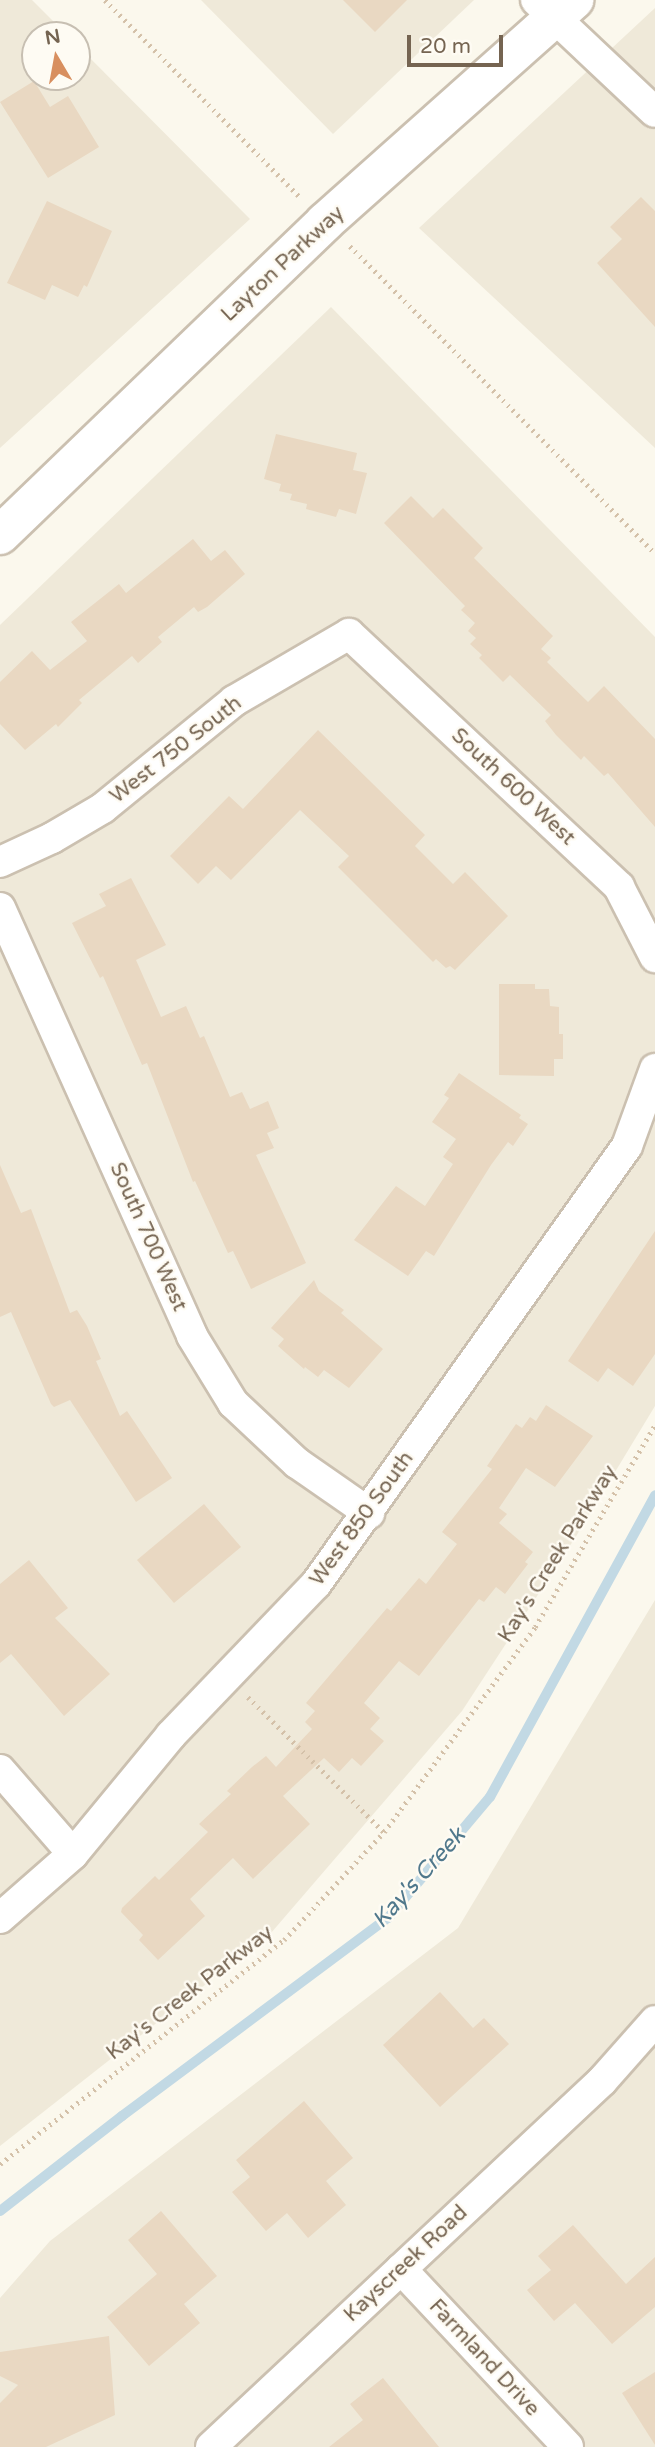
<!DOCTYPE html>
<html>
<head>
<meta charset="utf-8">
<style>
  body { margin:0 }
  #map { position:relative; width:655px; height:2447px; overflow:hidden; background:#fbf8ed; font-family:"Varela Round",sans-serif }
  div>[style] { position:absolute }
  .residential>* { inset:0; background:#efe9d9 }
  .stream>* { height:10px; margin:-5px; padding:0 5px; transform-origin:5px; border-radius:5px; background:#c2d9e4 }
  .building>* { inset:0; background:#e9d8c2 }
  .path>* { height:4.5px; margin-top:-2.25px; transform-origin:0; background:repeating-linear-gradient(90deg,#d4c1a9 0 2px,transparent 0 7px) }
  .roads { filter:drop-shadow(2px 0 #cbc0b0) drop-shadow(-2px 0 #cbc0b0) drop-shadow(0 2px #cbc0b0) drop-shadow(0 -2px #cbc0b0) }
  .street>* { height:30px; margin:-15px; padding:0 15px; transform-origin:15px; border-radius:15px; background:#fff }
  .secondary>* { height:38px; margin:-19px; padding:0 19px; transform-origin:19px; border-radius:19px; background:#fff }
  span { translate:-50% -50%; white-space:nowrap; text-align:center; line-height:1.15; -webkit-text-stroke:5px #fefbf3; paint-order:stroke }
  .street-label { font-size:21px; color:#756451 }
  .water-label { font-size:23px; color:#50788c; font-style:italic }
  .north { position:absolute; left:21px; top:21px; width:70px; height:70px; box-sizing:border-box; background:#fefbf3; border:2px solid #c7bfb2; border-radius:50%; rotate:350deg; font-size:19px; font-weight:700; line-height:28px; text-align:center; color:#756451 }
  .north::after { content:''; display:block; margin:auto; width:24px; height:32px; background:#d88f5f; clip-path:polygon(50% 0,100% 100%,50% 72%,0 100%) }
  .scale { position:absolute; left:407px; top:35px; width:96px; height:32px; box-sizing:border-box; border:4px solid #756451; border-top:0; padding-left:9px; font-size:21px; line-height:24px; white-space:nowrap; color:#756451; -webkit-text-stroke:5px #fefbf3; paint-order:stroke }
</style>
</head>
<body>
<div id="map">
  <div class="residential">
    <div style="clip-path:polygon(0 0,32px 0,67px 35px,35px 35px,35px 77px,77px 77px,77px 45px,250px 219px,0 448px)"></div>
    <div style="clip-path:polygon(201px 0,474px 0,333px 134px)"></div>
    <div style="clip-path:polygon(655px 8px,655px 448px,419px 228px)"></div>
    <div style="clip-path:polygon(331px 307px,655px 637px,655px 1406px,575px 1538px,462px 1711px,271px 1933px,0 2146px,0 625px)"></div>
    <div style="clip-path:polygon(655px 1600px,655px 2447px,0 2447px,0 2298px,50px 2241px,458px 1928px)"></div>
  </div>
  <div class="stream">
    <div style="left:0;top:2211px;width:155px;rotate:-37.9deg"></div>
    <div style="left:122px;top:2116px;width:332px;rotate:-36.7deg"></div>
    <div style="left:388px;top:1918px;width:158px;rotate:-49.9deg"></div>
    <div style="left:490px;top:1797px;width:344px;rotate:-61.3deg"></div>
  </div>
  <div class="building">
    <div style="clip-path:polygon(343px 0,407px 0,375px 32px)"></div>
    <div style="clip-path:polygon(34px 81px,50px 107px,68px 96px,99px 147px,48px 178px,0 102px)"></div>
    <div style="clip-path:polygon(641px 197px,655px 211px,655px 327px,597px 263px,622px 239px,610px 227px)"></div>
    <div style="clip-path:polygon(47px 201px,112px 231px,87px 287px,84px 285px,78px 297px,52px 285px,45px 300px,7px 283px)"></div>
    <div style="clip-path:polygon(276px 434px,357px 453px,353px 470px,367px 473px,356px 514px,339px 509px,336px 517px,306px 509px,307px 504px,290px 500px,292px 494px,279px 491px,281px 484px,264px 479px)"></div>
    <div style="clip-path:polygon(411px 496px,433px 518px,443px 508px,483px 548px,474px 558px,553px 636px,541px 649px,551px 658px,547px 662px,588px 702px,604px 686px,655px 739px,655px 827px,608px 773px,604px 776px,584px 756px,581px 760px,556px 735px,545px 721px,551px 715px,510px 675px,503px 682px,479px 658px,482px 655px,470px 644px,476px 638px,468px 631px,475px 623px,461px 610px,465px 606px,384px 523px)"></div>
    <div style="clip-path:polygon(193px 539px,211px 561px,225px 550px,245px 574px,207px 607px,198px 612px,194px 607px,158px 637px,162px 642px,138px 663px,132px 656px,79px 700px,82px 703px,58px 727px,56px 724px,25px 750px,0 724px,0 682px,32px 651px,50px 670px,87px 641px,71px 622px,119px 584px,126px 593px)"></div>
    <div style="clip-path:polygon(318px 730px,425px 835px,415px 846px,453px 884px,465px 872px,508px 916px,455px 970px,450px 966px,446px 968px,436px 959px,433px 962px,338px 867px,349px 856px,300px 810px,231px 880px,216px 866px,198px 884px,170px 856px,229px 796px,243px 809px)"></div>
    <div style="clip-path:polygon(131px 878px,166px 945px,136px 960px,161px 1017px,186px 1006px,200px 1038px,204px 1036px,230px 1097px,242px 1092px,250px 1109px,268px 1101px,279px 1128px,267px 1133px,274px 1148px,256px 1155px,306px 1263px,251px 1289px,233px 1251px,228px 1253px,195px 1181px,193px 1182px,147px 1063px,142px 1065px,103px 976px,100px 978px,72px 923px,106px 906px,99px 894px)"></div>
    <div style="clip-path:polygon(499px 984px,535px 984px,535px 989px,549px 989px,550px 1006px,559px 1007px,559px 1034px,563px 1034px,563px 1059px,554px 1059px,554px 1076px,499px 1075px)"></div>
    <div style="clip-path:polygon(459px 1073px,521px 1115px,519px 1118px,528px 1124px,513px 1146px,508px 1142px,491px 1165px,434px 1256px,426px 1251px,408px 1276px,354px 1240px,396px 1186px,425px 1206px,453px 1164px,443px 1157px,456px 1139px,432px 1122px,449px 1098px,444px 1095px)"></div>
    <div style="clip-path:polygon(0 1165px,21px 1213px,31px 1209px,70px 1313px,77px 1310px,87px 1326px,101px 1359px,96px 1361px,120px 1416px,127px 1411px,172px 1478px,136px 1502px,70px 1400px,54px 1407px,51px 1404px,11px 1312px,0 1317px)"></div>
    <div style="clip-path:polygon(655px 1231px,655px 1354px,633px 1386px,608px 1368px,598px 1382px,568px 1361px)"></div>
    <div style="clip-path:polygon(314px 1280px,319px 1291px,344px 1310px,341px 1313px,383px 1349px,349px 1388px,324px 1370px,318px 1377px,305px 1367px,304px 1369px,278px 1346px,284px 1339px,271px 1328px)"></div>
    <div style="clip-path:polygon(546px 1405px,593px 1436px,555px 1487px,526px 1468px,499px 1508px,507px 1514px,499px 1523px,533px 1552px,525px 1562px,528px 1564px,505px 1594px,496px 1587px,484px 1602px,479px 1599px,419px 1676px,399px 1661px,364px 1703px,380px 1718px,370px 1729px,384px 1741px,361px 1766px,352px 1758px,339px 1772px,324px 1758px,283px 1796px,310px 1824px,253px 1879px,233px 1858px,190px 1899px,205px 1916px,158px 1960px,139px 1940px,143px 1935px,121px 1912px,122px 1908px,155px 1876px,159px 1880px,208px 1832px,199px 1824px,231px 1794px,227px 1791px,252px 1767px,266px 1756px,276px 1767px,312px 1729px,305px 1722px,315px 1711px,306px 1703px,387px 1608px,391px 1611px,419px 1578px,426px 1584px,457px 1544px,442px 1532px,492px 1469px,487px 1466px,516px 1424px,522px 1428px,530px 1417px,536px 1421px)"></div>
    <div style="clip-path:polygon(204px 1504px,241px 1547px,174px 1603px,137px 1560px)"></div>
    <div style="clip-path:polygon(29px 1560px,68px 1608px,55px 1618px,110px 1674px,64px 1716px,11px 1654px,0 1663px,0 1584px)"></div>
    <div style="clip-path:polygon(440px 1992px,473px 2028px,484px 2018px,509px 2044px,440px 2107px,383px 2045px)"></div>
    <div style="clip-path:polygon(304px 2101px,353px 2158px,326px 2181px,346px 2205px,308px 2238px,287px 2213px,266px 2231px,232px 2192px,250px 2177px,236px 2160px)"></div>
    <div style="clip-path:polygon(161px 2211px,217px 2276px,184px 2304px,200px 2323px,149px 2366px,107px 2317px,157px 2274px,128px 2240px)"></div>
    <div style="clip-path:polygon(573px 2225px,626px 2284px,655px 2257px,655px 2307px,612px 2344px,575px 2303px,554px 2321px,527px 2290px,551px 2270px,538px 2256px)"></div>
    <div style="clip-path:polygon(109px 2336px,115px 2415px,46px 2447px,0 2447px,0 2403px,18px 2385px,0 2376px,0 2352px)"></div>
    <div style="clip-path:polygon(655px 2372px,655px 2445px,622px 2393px)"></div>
    <div style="clip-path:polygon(383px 2378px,439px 2447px,329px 2447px,363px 2420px,350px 2404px)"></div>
  </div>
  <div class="path">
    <div style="left:105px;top:0;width:279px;rotate:45.3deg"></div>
    <div style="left:350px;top:246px;width:433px;rotate:45.2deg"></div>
    <div style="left:248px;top:1697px;width:192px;rotate:44.8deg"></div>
    <div style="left:0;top:2164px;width:362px;rotate:-38.3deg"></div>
    <div style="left:284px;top:1940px;width:147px;rotate:-47.2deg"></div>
    <div style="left:384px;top:1832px;width:255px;rotate:-53.6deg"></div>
    <div style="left:535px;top:1627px;width:235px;rotate:-59.3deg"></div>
  </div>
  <div class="roads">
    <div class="street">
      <div style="left:536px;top:0;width:163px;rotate:43.3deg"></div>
      <div style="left:0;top:862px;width:57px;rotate:-24.8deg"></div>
      <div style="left:52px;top:838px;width:59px;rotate:-30.5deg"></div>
      <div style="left:103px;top:808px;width:169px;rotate:-39.2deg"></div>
      <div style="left:234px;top:701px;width:133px;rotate:-30.2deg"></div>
      <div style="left:349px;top:634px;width:370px;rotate:43.1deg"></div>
      <div style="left:619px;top:887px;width:79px;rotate:62.8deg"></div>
      <div style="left:0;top:908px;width:469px;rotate:65.8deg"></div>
      <div style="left:192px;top:1336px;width:79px;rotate:58.5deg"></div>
      <div style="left:233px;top:1403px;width:88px;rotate:43.2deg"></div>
      <div style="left:297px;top:1463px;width:88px;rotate:34.8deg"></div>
      <div style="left:0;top:1770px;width:111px;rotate:49deg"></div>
      <div style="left:0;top:1918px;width:97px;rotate:-41.2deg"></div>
      <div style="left:73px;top:1854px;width:154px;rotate:-50.5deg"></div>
      <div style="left:171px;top:1735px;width:209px;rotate:-46.2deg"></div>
      <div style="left:316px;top:1584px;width:537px;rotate:-54.62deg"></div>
      <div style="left:627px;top:1146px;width:82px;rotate:-70deg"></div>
      <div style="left:401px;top:2269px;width:244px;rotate:46.8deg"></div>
      <div style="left:211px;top:2447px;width:536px;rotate:-43.11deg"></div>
      <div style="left:602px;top:2081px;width:80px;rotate:-48.5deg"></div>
    </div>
    <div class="secondary">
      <div style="left:0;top:535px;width:451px;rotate:-43.9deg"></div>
      <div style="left:325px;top:222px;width:334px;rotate:-41.7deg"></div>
    </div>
  </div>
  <div class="street-label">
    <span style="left:283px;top:264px;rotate:-43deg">Layton Parkway</span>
    <span style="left:176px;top:750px;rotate:-38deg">West 750 South</span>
    <span style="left:513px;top:787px;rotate:43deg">South 600 West</span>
    <span style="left:148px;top:1237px;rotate:66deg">South 700 West</span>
    <span style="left:362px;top:1519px;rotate:-54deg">West 850 South</span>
    <span style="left:558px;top:1554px;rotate:-58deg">Kay's Creek Parkway</span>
    <span style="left:190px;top:1993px;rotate:-38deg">Kay's Creek Parkway</span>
    <span style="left:406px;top:2264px;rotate:-43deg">Kayscreek Road</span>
    <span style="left:484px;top:2358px;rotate:47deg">Farmland Drive</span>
  </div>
  <div class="water-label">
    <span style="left:419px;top:1878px;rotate:-48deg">Kay's Creek</span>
  </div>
  <div class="north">N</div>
  <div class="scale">20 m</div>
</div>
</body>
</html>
